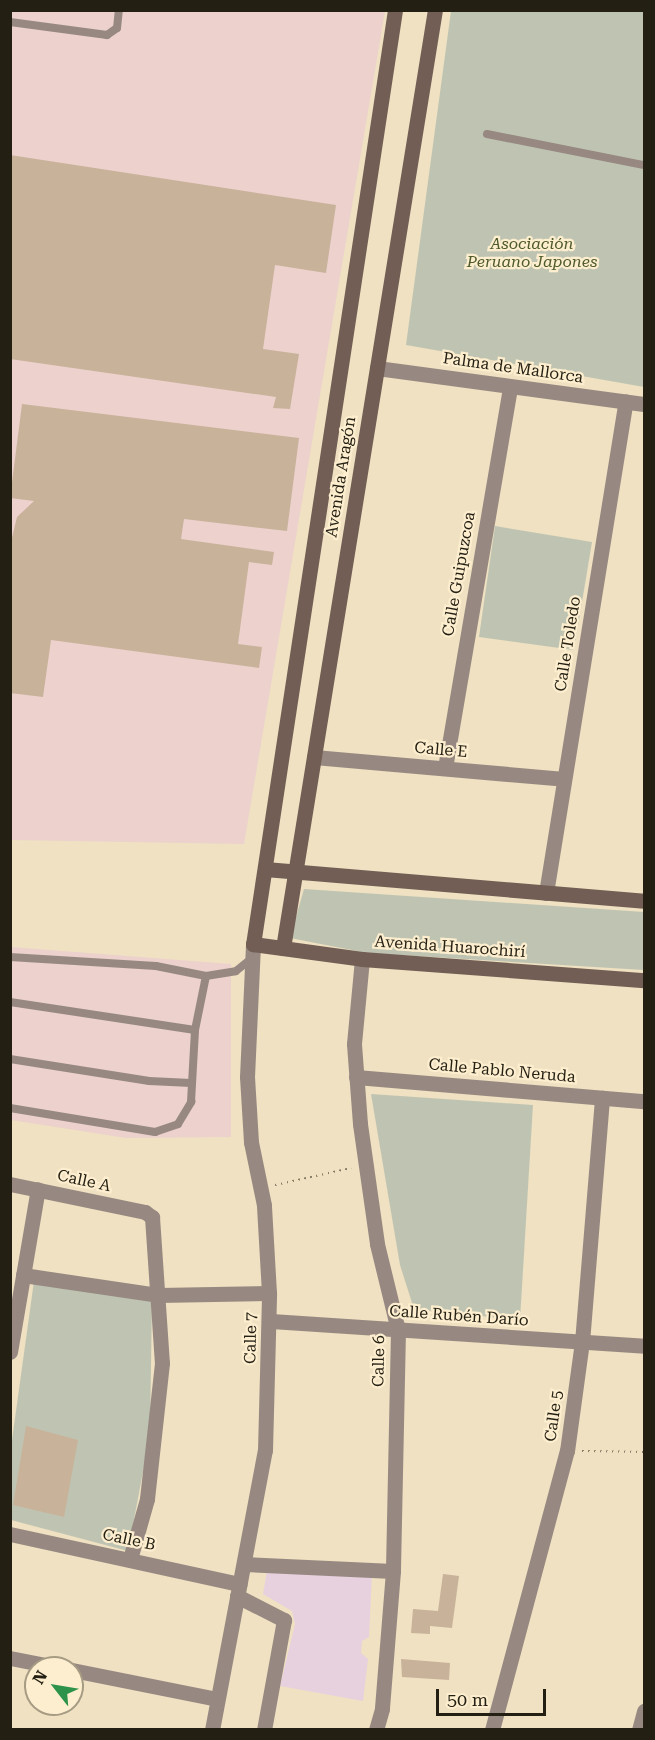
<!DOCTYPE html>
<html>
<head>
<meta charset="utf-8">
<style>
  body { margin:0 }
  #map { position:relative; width:655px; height:1740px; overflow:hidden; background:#efe1c1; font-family:"Roboto Serif",serif }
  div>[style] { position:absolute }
  .industrial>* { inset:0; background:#ecd1cd }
  .education>* { inset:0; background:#e7d1df }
  .green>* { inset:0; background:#bfc4b2 }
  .building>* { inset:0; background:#c9b29a }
  .path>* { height:2px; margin-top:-1px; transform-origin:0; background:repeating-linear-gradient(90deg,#887e68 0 1.5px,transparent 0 6px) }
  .lane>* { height:8px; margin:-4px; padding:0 4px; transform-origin:4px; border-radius:4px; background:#978981 }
  .street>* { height:15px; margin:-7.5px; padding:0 7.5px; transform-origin:7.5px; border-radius:7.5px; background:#978981 }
  .secondary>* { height:15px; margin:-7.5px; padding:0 7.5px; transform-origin:7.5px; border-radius:7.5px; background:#725e54 }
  span { translate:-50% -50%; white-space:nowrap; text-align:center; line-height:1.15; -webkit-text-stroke:4.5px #fceece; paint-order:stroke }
  .park-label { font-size:16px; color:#4f5b2b; font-style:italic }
  .street-label { font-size:16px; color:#241f13 }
  .frame { position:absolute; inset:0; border:12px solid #241f13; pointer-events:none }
  .north { position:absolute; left:24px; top:1656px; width:60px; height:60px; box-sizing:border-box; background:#fceece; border:2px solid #a69b83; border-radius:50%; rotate:301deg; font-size:16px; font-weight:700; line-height:24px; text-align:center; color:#241f13 }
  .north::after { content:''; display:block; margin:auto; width:21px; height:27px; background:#2d934a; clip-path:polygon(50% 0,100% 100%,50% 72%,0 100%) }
  .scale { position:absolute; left:436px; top:1689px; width:110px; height:27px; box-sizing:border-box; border:3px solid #241f13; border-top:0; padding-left:8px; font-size:18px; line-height:21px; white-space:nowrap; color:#241f13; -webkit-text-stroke:4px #fceece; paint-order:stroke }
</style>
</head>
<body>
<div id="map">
  <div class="industrial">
    <div style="clip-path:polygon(11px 11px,385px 11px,244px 844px,11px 840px)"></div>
    <div style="clip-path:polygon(10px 947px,231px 964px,231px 1137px,126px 1138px,11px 1120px)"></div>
  </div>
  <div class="education">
    <div style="clip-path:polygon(267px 1571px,372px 1573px,369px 1637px,362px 1641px,361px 1653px,368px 1659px,363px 1701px,280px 1686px,295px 1624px,292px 1611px,263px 1594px)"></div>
  </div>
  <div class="green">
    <div style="clip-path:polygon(451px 11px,644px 11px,644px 387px,406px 345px)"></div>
    <div style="clip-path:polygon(495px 526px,592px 542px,574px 650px,479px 637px)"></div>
    <div style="clip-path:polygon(304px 889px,644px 912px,644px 970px,367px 953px,290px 938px)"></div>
    <div style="clip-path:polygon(371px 1094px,533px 1105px,520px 1320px,414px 1309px,400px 1265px)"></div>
    <div style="clip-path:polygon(34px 1281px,152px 1298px,150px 1435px,128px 1551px,11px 1520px,11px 1447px)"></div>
  </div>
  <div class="building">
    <div style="clip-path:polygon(10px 155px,336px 205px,326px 273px,275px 265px,263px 349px,299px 354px,290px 409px,273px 408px,276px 397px,10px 359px)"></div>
    <div style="clip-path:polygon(22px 404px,299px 438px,287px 531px,184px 519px,181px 539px,274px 552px,272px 565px,249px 562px,238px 644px,262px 647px,259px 668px,51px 640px,43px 697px,10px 693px,10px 546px,17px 517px,34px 501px,10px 498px)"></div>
    <div style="clip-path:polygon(26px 1426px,78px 1440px,64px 1517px,13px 1505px)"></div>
    <div style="clip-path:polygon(443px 1574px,459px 1576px,452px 1628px,430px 1626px,430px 1634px,411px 1633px,413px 1609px,438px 1611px)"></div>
    <div style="clip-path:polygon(401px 1659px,450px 1663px,449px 1680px,402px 1677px)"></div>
  </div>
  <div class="path">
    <div style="left:275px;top:1185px;width:78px;rotate:-12.6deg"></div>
    <div style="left:582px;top:1451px;width:62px;rotate:0.9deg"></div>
  </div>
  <div class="lane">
    <div style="left:10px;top:22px;width:98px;rotate:7.6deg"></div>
    <div style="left:107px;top:35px;width:12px;rotate:-35deg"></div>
    <div style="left:117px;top:28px;width:18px;rotate:-84deg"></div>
    <div style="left:487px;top:134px;width:160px;rotate:11.2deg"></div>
    <div style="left:10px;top:957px;width:146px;rotate:3.5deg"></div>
    <div style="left:156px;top:966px;width:51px;rotate:11.3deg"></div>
    <div style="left:206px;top:976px;width:30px;rotate:-9deg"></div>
    <div style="left:236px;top:971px;width:21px;rotate:-39deg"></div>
    <div style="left:10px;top:1002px;width:187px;rotate:8.6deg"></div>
    <div style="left:10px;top:1059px;width:141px;rotate:9deg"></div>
    <div style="left:149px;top:1081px;width:42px;rotate:2.7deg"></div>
    <div style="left:10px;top:1108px;width:147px;rotate:9.4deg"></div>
    <div style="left:155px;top:1132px;width:24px;rotate:-19deg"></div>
    <div style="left:178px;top:1124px;width:26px;rotate:-59deg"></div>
    <div style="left:191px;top:1102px;width:72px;rotate:-86.8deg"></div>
    <div style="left:195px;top:1030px;width:55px;rotate:-78.5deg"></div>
  </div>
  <div class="street">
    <div style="left:377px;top:368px;width:269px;rotate:7.7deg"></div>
    <div style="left:314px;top:757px;width:251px;rotate:5deg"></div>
    <div style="left:445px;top:768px;width:387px;rotate:-80.3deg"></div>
    <div style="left:546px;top:893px;width:498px;rotate:-80.8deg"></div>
    <div style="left:362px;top:959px;width:85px;rotate:95.4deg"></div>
    <div style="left:354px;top:1044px;width:80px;rotate:85.7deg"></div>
    <div style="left:360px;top:1124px;width:121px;rotate:81.9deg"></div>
    <div style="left:377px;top:1244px;width:89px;rotate:76.3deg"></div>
    <div style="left:398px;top:1330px;width:241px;rotate:91.2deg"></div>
    <div style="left:393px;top:1571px;width:138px;rotate:94.6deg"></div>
    <div style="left:382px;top:1709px;width:22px;rotate:106deg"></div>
    <div style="left:356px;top:1077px;width:289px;rotate:4.8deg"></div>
    <div style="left:10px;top:1184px;width:138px;rotate:11.7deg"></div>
    <div style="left:145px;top:1212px;width:9px;rotate:36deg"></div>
    <div style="left:152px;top:1217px;width:146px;rotate:86.1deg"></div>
    <div style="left:162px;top:1363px;width:137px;rotate:96.3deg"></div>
    <div style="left:147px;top:1499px;width:62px;rotate:105.8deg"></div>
    <div style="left:23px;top:1275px;width:136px;rotate:8.4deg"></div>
    <div style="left:158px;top:1295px;width:111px;rotate:-1deg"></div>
    <div style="left:271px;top:1321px;width:374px;rotate:3.8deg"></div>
    <div style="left:10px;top:1352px;width:165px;rotate:-80.3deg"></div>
    <div style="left:10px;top:1534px;width:235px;rotate:12.3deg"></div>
    <div style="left:245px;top:1564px;width:148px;rotate:2.7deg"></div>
    <div style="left:237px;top:1596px;width:53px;rotate:27.1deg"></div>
    <div style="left:284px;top:1620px;width:112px;rotate:100.3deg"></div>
    <div style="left:10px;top:1658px;width:52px;rotate:11.1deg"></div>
    <div style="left:72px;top:1670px;width:148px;rotate:11.3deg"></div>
    <div style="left:212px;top:1730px;width:285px;rotate:-79.3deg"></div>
    <div style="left:265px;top:1450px;width:157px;rotate:-88.5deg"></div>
    <div style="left:269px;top:1293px;width:88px;rotate:-93.3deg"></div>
    <div style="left:264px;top:1205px;width:64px;rotate:-101.7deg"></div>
    <div style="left:251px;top:1142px;width:65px;rotate:-93.5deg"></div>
    <div style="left:247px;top:1077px;width:133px;rotate:-87.4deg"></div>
    <div style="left:492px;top:1730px;width:289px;rotate:-75deg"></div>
    <div style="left:567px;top:1451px;width:110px;rotate:-82.2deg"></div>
    <div style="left:582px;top:1342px;width:245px;rotate:-85.3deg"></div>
    <div style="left:639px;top:1730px;width:20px;rotate:-75deg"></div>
  </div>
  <div class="secondary">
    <div style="left:395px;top:10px;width:945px;rotate:98.64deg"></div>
    <div style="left:253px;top:944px;width:110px;rotate:7.8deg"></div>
    <div style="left:362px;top:959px;width:283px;rotate:4.3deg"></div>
    <div style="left:265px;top:869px;width:380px;rotate:4.8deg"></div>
    <div style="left:283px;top:948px;width:950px;rotate:-80.8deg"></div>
  </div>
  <div class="park-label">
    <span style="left:532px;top:253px">Asociación<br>Peruano Japones</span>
  </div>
  <div class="street-label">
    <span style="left:513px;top:368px;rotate:8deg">Palma de Mallorca</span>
    <span style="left:341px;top:477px;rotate:-81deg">Avenida Aragón</span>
    <span style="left:459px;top:574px;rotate:-80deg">Calle Guipuzcoa</span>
    <span style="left:568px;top:644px;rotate:-81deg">Calle Toledo</span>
    <span style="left:441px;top:750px;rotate:5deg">Calle E</span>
    <span style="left:450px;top:947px;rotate:4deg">Avenida Huarochirí</span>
    <span style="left:502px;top:1071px;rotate:5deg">Calle Pablo Neruda</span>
    <span style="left:84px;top:1181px;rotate:12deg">Calle A</span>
    <span style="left:459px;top:1316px;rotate:4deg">Calle Rubén Darío</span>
    <span style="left:251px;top:1338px;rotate:-89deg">Calle 7</span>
    <span style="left:379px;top:1361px;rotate:-89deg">Calle 6</span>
    <span style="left:554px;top:1416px;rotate:-82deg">Calle 5</span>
    <span style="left:129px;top:1540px;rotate:12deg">Calle B</span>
  </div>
  <div class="frame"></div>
  <div class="north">N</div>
  <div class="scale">50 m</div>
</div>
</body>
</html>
